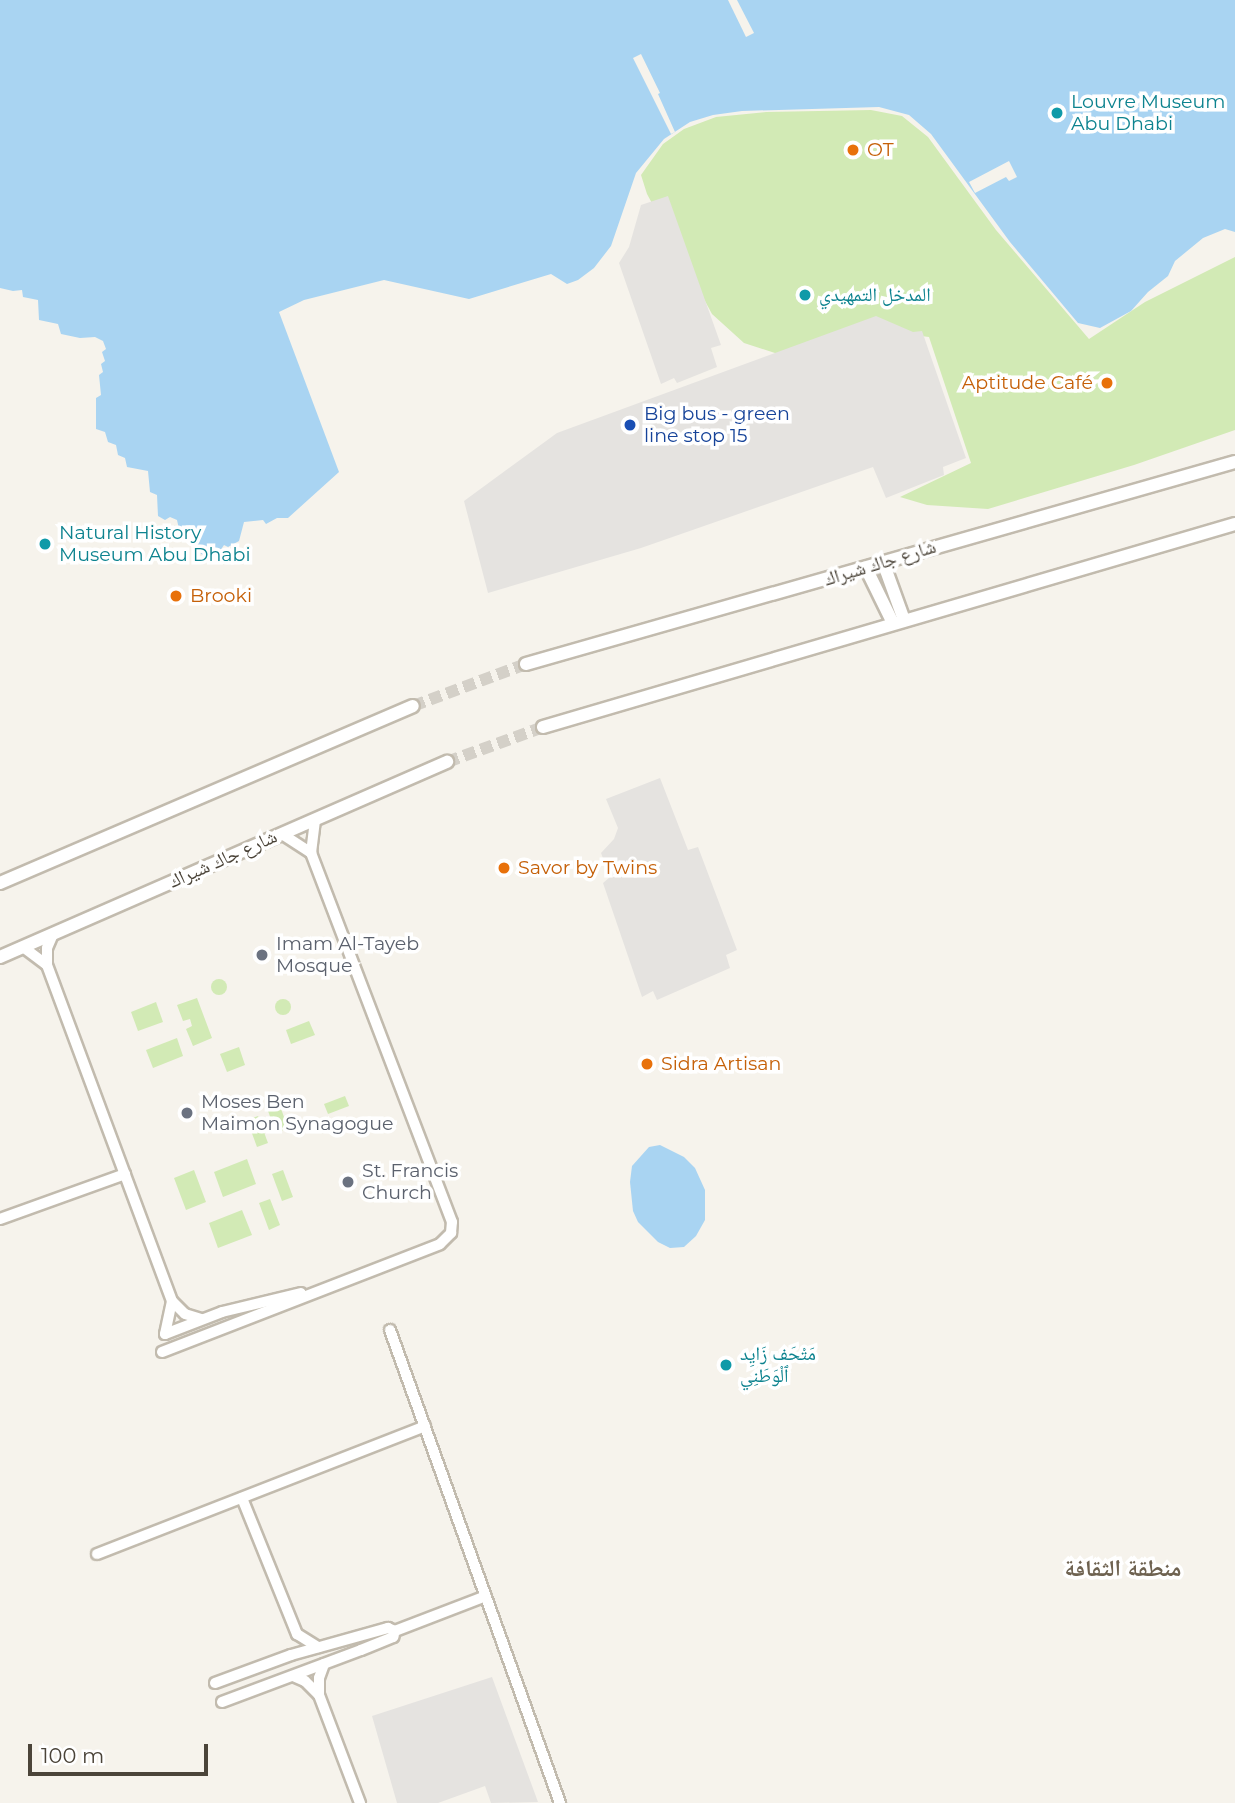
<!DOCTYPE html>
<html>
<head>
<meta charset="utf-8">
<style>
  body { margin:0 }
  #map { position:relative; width:1235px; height:1803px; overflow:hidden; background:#f6f3ec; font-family:Montserrat,"Noto Naskh Arabic",sans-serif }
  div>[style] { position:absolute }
  .green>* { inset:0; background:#d2eab5 }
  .round { border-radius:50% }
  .parking>* { inset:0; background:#e5e3e0 }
  .water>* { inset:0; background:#a9d4f2 }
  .pier>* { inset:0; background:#f6f3ec }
  .tertiary-tunnel>* { height:12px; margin-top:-6px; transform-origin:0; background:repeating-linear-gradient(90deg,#d4d0c8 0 12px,transparent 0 18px) }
  .roads { filter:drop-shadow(2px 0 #c2bbae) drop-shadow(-2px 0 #c2bbae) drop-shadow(0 2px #c2bbae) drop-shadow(0 -2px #c2bbae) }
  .minor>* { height:10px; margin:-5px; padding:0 5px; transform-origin:5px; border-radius:5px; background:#fff }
  .tertiary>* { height:12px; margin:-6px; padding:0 6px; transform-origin:6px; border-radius:6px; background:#fff }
  .dots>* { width:19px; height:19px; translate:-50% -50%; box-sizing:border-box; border:4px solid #fff; border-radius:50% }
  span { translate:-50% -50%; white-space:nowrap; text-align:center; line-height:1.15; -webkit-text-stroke:7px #fff; paint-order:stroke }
  .culture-label { font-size:19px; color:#0d838f }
  .left { translate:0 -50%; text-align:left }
  .food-label { font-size:19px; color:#c56008 }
  .right { translate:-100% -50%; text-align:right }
  .transit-label { font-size:19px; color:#164399 }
  .street-label { font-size:19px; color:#4b4439 }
  .worship-label { font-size:19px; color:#5b616d }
  .quarter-label { font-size:23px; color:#6e6250; font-weight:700 }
  .scale { position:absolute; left:28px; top:1744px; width:180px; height:32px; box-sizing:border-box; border:4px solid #4b4439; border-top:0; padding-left:9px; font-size:21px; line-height:24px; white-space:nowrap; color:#4b4439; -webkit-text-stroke:5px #fff; paint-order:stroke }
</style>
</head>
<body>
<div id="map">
  <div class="green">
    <div style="clip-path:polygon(871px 110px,902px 116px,928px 137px,996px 230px,1089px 339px,1145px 302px,1235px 257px,1235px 430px,1134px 465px,988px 509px,927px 505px,900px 497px,971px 463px,929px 337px,913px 335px,778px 354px,744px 343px,712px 314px,647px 194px,641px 175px,663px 144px,684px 129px,716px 117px,766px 112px)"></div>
    <div class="round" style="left:211px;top:979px;width:16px;height:16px"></div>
    <div style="clip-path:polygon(197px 998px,212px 1038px,193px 1046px,186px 1029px,192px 1026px,190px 1019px,183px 1021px,177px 1005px)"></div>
    <div class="round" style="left:275px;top:999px;width:16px;height:16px"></div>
    <div style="clip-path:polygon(156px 1002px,163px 1022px,138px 1031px,131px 1012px)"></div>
    <div style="clip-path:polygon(309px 1021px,315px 1035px,291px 1044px,286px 1030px)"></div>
    <div style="clip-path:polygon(177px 1038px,183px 1056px,153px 1068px,146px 1050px)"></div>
    <div style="clip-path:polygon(239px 1047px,245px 1065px,227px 1072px,220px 1054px)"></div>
    <div style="clip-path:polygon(345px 1096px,349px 1106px,328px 1114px,324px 1104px)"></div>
    <div style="clip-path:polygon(280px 1106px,288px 1128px,276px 1133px,268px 1111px)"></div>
    <div style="clip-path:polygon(258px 1116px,268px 1143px,257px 1147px,247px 1120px)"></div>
    <div style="clip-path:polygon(247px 1159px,256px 1184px,223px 1197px,214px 1172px)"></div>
    <div style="clip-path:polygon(194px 1170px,206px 1202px,186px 1210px,174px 1178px)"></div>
    <div style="clip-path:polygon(283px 1170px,293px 1197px,282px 1201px,272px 1174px)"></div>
    <div style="clip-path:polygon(270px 1199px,280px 1225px,269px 1230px,259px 1203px)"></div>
    <div style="clip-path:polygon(242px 1210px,252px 1235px,218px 1248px,209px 1223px)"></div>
  </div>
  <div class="parking">
    <div style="clip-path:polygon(668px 196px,721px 345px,711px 348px,717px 367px,677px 383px,674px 378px,661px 384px,619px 263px,629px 247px,641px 205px)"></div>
    <div style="clip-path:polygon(876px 316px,913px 332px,922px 331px,966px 458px,943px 467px,944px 475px,886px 498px,873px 467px,641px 548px,488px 593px,464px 501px,557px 433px)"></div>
    <div style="clip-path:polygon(660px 778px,688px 850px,698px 847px,737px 950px,726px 955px,730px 968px,657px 1000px,653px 991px,642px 997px,603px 883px,610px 877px,601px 853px,614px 839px,618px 828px,606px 799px)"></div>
    <div style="clip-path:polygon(492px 1677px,538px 1802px,491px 1803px,485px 1786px,438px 1803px,397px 1803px,372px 1716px)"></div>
  </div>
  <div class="water">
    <div style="clip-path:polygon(0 0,1235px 0,1235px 232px,1225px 229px,1203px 238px,1175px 261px,1168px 276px,1148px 292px,1131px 311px,1100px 328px,1078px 323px,1010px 242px,931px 134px,909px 115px,879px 107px,742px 111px,713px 115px,690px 122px,664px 139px,636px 173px,611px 246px,594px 268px,578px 280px,567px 284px,551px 274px,469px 299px,384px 280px,304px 300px,279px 312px,339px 472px,288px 518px,277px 518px,266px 524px,263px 520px,244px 522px,239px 541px,228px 547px,224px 545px,216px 557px,209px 557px,201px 554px,198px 545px,189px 541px,187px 532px,179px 529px,177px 520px,170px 517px,165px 520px,158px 516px,157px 495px,150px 492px,148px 471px,127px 467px,125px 458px,118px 455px,116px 445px,108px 442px,105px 432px,96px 429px,96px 398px,101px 395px,99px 375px,103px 372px,101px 364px,105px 361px,102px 352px,106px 349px,103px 341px,95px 337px,80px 338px,61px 334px,58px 324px,39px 320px,38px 300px,23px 297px,22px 290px,13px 291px,0 288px)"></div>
    <div style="clip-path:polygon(660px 1145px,684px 1157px,695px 1168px,705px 1190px,705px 1220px,696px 1236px,684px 1247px,670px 1248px,658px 1242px,638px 1222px,633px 1211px,630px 1182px,632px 1166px,649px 1147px)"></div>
  </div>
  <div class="pier">
    <div style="clip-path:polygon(728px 0,737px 0,754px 33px,746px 37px)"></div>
    <div style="clip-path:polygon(641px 54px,660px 93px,658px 94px,675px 132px,671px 134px,633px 58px)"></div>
    <div style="clip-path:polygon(1009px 161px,1017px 177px,1009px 181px,1006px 177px,975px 193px,969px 182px)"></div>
  </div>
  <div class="tertiary-tunnel">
    <div style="left:413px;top:706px;width:121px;rotate:-20.4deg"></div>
    <div style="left:447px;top:762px;width:102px;rotate:-20deg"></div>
  </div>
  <div class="roads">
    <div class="minor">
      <div style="left:282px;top:834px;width:35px;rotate:33deg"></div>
      <div style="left:53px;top:934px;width:15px;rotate:113deg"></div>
      <div style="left:47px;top:948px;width:17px;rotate:90deg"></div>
      <div style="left:47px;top:965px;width:358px;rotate:69.6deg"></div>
      <div style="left:172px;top:1301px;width:18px;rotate:45deg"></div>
      <div style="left:185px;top:1314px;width:17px;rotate:17deg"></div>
      <div style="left:23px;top:947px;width:30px;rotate:37deg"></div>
      <div style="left:0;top:1219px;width:133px;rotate:-19.8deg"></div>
      <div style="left:390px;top:1330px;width:503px;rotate:70.23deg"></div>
      <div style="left:165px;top:1334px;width:61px;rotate:-21.1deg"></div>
      <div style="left:222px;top:1312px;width:81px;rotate:-13.5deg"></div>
      <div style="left:165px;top:1334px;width:33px;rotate:-78deg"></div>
      <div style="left:162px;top:1352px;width:298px;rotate:-21.2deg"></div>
      <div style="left:440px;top:1244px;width:16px;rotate:-45deg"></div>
      <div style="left:451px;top:1233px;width:11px;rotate:-85deg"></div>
      <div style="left:452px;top:1222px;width:395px;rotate:-110.9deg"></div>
      <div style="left:311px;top:853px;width:34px;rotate:-83deg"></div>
      <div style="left:242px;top:1498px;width:147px;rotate:68deg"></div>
      <div style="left:297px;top:1634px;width:25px;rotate:32deg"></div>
      <div style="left:97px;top:1554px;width:352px;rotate:-21.3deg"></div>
      <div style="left:293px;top:1676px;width:13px;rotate:23deg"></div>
      <div style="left:305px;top:1681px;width:20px;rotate:45deg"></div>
      <div style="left:319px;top:1695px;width:116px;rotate:69.2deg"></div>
      <div style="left:215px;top:1683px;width:81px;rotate:-20.2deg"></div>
      <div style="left:291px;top:1655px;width:101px;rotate:-15.6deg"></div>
      <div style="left:388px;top:1628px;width:8px;rotate:23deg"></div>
      <div style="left:319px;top:1694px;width:16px;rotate:-90deg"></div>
      <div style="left:319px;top:1678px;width:15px;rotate:-70deg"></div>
      <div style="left:222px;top:1702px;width:148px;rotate:-20.5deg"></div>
      <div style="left:361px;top:1650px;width:35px;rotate:-22deg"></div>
      <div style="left:393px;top:1637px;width:6px;rotate:-72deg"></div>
      <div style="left:395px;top:1631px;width:97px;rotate:-21deg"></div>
    </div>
    <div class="tertiary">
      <div style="left:883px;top:562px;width:62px;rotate:70.1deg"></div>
      <div style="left:866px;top:568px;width:61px;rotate:63.9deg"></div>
      <div style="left:526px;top:664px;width:737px;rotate:-15.9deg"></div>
      <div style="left:543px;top:727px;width:721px;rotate:-16.35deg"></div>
      <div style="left:0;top:883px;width:449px;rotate:-23.2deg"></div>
      <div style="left:0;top:957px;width:488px;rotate:-23.6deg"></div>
    </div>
  </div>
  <div class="dots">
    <div style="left:1057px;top:113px;background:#0f9aa8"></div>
    <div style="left:853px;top:150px;background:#e8710a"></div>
    <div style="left:805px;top:295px;background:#0f9aa8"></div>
    <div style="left:1107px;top:383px;background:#e8710a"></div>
    <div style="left:630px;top:425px;background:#1a4fb4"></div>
    <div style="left:45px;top:544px;background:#0f9aa8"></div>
    <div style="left:176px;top:596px;background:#e8710a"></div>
    <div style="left:504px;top:868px;background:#e8710a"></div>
    <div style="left:262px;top:955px;background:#6b7280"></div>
    <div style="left:647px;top:1064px;background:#e8710a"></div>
    <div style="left:187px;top:1113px;background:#6b7280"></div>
    <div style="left:348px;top:1182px;background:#6b7280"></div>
    <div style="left:726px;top:1365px;background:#0f9aa8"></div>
  </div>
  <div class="culture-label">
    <span class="left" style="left:1071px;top:113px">Louvre Museum<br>Abu Dhabi</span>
    <span class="left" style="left:819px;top:295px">المدخل التمهيدي</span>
    <span class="left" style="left:59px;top:544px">Natural History<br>Museum Abu Dhabi</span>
    <span class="left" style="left:740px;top:1365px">مَتْحَف زَايِد<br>ٱلْوَطَنِي</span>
  </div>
  <div class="food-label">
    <span class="left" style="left:867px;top:150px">OT</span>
    <span class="right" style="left:1093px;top:383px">Aptitude Café</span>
    <span class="left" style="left:190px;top:596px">Brooki</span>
    <span class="left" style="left:518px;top:868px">Savor by Twins</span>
    <span class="left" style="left:661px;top:1064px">Sidra Artisan</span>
  </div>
  <div class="transit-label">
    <span class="left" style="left:644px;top:425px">Big bus - green<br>line stop 15</span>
  </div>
  <div class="street-label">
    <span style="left:880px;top:563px;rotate:-17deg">شارع جاك شيراك</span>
    <span style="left:223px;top:859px;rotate:-24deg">شارع جاك شيراك</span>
  </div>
  <div class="worship-label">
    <span class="left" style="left:276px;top:955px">Imam Al-Tayeb<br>Mosque</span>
    <span class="left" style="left:201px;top:1113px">Moses Ben<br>Maimon Synagogue</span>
    <span class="left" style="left:362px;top:1182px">St. Francis<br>Church</span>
  </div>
  <div class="quarter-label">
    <span style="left:1123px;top:1568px">منطقة الثقافة</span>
  </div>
  <div class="scale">100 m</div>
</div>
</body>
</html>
